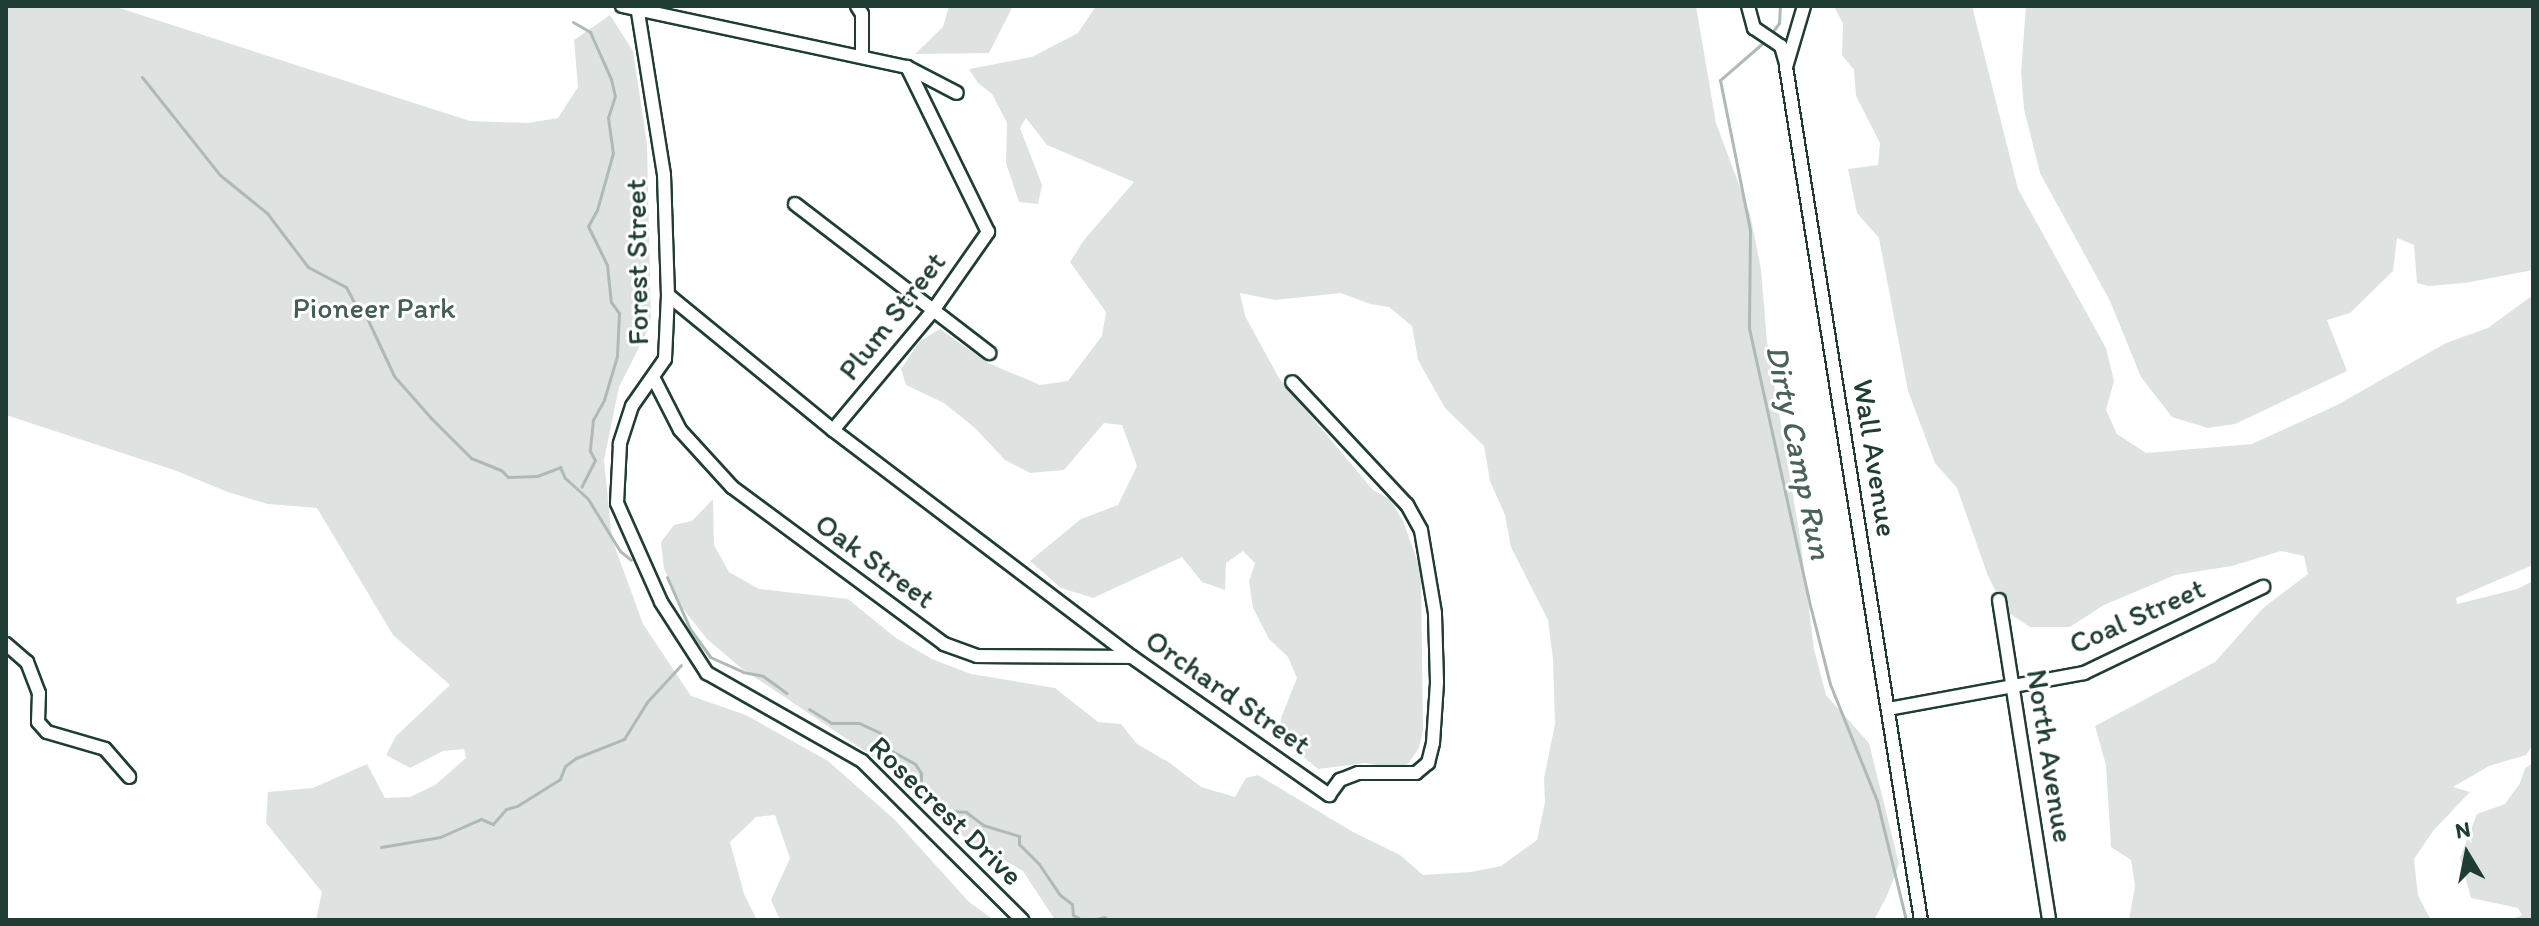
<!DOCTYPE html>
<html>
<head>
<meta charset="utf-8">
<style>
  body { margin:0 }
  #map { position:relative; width:2539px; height:926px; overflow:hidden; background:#fff; font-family:Itim,sans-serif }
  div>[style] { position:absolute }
  .green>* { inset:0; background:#dee3e2 }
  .stream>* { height:3px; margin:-1.5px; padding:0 1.5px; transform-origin:1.5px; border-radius:1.5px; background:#afbab7 }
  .roads { filter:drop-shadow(2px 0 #1f3d34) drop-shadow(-2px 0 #1f3d34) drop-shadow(0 2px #1f3d34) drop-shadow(0 -2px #1f3d34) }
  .minor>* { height:12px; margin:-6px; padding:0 6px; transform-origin:6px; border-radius:6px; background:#fff }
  span { translate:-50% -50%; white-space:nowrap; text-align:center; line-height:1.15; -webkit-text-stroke:6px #fff; paint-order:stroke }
  .street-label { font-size:30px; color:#1f3d34 }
  .park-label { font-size:30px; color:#455e57 }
  .water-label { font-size:32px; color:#4a625b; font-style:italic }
  .frame { position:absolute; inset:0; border:8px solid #1f3d34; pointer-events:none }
  .north { position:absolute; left:2427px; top:814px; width:80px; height:80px; -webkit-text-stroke:6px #fff; paint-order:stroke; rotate:350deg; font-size:22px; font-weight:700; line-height:32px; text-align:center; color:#1f3d34 }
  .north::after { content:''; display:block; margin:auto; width:28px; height:36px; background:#1f3d34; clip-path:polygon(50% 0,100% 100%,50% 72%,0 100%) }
</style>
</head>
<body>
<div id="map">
  <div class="green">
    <div style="clip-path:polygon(6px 6px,113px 6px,470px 121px,528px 123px,558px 118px,578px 87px,574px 40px,610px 15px,633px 51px,647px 144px,651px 324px,619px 387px,604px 460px,612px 539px,643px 624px,691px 696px,746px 715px,828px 761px,894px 819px,969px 902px,994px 920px,780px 920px,771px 900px,790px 858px,775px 815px,756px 817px,730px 842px,744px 894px,757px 920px,316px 920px,322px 892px,266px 823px,268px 792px,313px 788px,367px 764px,385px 798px,410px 797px,435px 785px,466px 758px,464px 749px,443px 751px,410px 768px,386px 755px,396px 736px,450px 685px,393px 635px,317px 508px,268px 504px,228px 492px,174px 470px,6px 415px)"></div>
    <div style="clip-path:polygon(949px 6px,1013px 6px,989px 53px,915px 54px,943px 27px)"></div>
    <div style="clip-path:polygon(1096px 6px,1696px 6px,1716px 123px,1750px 214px,1761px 269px,1767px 342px,1800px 537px,1814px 649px,1826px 695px,1869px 743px,1899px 864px,1887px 896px,1874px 920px,1055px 920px,1023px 871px,958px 833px,911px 782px,741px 668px,707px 639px,684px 610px,664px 569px,661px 542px,674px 525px,692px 521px,713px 499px,714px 545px,729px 572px,759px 589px,848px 599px,896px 638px,932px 659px,971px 674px,1055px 688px,1098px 722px,1121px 724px,1137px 744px,1170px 763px,1201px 787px,1235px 797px,1246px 778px,1258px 775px,1353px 832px,1400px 855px,1423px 875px,1471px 872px,1501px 866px,1537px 840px,1545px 802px,1544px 778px,1555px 724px,1553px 659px,1548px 620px,1511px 547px,1505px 515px,1490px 481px,1484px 446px,1445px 408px,1418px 360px,1412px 326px,1389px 307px,1370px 304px,1341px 293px,1275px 300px,1240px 293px,1245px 316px,1279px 378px,1373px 490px,1390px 499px,1403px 521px,1421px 571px,1423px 730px,1419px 748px,1408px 764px,1396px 769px,1366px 763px,1318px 769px,1281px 738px,1281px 718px,1297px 678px,1288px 657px,1269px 639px,1253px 608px,1249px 582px,1255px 563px,1243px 551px,1226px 563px,1225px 590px,1202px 582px,1182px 557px,1093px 598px,1061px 588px,1030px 561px,1081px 519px,1118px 505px,1137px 466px,1122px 425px,1104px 423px,1064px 470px,1030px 473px,1005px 460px,975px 428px,944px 403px,906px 385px,901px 369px,920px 341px,940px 329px,988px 363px,1040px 385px,1068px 381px,1102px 336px,1106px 312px,1070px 262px,1084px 240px,1134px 182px,1047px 145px,1026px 118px,1020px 128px,1042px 185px,1038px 204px,1019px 202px,1006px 163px,1007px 123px,992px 94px,978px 83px,969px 69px,1032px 57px,1078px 33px)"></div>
    <div style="clip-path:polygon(1834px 6px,1972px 6px,2018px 189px,2106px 348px,2114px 381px,2106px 410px,2117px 434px,2146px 453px,2252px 444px,2337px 405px,2446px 343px,2488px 328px,2533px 295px,2533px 565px,2456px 598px,2457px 604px,2517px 589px,2533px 581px,2533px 745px,2526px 755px,2489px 766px,2453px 787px,2470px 792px,2433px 831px,2414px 859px,2418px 896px,2431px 920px,2129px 920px,2135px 886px,2131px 860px,2111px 847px,2106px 765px,2095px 726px,2215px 662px,2263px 608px,2308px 574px,2304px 556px,2281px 551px,2232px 566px,2175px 575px,2104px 605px,2070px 627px,2030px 627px,2006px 611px,1988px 576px,1957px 488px,1935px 463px,1908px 391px,1879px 238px,1857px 213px,1848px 169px,1878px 165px,1880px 143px,1856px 96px,1854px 70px,1842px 55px,1843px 24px)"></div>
    <div style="clip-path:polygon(2026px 6px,2533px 6px,2533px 270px,2465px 283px,2428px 286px,2417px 283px,2414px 245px,2397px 238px,2393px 271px,2350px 313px,2327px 320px,2347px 371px,2235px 424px,2208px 428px,2172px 417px,2141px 377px,2110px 301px,2040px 173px,2024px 109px,2021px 72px)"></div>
    <div style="clip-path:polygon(2533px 763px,2533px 920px,2510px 920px,2522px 915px,2518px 908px,2471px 898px,2460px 858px,2477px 814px,2505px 804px,2520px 783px,2525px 768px)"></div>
  </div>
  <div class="stream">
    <div style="left:573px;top:22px;width:20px;rotate:30deg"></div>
    <div style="left:590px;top:32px;width:51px;rotate:65.9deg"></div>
    <div style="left:611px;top:79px;width:17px;rotate:77deg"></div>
    <div style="left:615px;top:96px;width:23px;rotate:108deg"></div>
    <div style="left:608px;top:118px;width:35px;rotate:82deg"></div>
    <div style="left:613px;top:153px;width:59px;rotate:105.7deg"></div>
    <div style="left:597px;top:210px;width:18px;rotate:119deg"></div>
    <div style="left:588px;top:226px;width:43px;rotate:64deg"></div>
    <div style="left:607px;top:265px;width:37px;rotate:84deg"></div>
    <div style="left:611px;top:302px;width:14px;rotate:54deg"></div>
    <div style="left:619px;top:313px;width:43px;rotate:92.7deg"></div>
    <div style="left:617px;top:356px;width:46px;rotate:106.5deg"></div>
    <div style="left:604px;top:400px;width:23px;rotate:119deg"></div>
    <div style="left:593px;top:420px;width:31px;rotate:96deg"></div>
    <div style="left:590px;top:451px;width:10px;rotate:61deg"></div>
    <div style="left:595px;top:460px;width:30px;rotate:117deg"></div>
    <div style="left:1770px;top:35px;width:15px;rotate:-53deg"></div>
    <div style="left:1779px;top:23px;width:17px;rotate:-87deg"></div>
    <div style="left:1765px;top:41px;width:60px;rotate:139.1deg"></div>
    <div style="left:1720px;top:80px;width:153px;rotate:78.7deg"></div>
    <div style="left:1750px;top:230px;width:98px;rotate:90.6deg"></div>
    <div style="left:1749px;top:328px;width:288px;rotate:77.6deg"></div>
    <div style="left:1811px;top:609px;width:77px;rotate:75.8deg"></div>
    <div style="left:1830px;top:684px;width:126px;rotate:68.1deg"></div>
    <div style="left:1877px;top:801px;width:122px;rotate:76.3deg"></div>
    <div style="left:142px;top:77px;width:125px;rotate:51.5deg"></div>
    <div style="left:220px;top:175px;width:60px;rotate:39deg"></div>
    <div style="left:267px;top:213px;width:68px;rotate:52.8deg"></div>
    <div style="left:308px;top:267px;width:43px;rotate:27.8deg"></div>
    <div style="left:346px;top:287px;width:24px;rotate:62deg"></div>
    <div style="left:357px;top:308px;width:14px;rotate:45deg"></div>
    <div style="left:367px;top:318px;width:64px;rotate:65deg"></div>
    <div style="left:394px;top:376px;width:56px;rotate:48.6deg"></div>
    <div style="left:431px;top:418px;width:57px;rotate:45deg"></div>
    <div style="left:471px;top:458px;width:32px;rotate:22deg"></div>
    <div style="left:501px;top:470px;width:10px;rotate:45deg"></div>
    <div style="left:508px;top:477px;width:29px;rotate:-2deg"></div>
    <div style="left:537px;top:476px;width:25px;rotate:-21deg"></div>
    <div style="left:560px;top:467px;width:12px;rotate:66deg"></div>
    <div style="left:565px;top:478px;width:31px;rotate:42deg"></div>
    <div style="left:588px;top:499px;width:61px;rotate:58.4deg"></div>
    <div style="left:620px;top:551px;width:14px;rotate:39deg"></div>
    <div style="left:667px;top:577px;width:57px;rotate:66.1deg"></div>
    <div style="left:690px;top:629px;width:34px;rotate:54deg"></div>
    <div style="left:710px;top:657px;width:36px;rotate:24deg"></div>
    <div style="left:743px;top:672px;width:20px;rotate:11deg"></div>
    <div style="left:763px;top:676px;width:29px;rotate:36deg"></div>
    <div style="left:809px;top:709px;width:26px;rotate:32deg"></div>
    <div style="left:831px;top:723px;width:28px"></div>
    <div style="left:859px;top:723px;width:23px;rotate:25deg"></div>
    <div style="left:880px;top:733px;width:20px;rotate:60deg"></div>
    <div style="left:890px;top:750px;width:29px;rotate:29deg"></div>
    <div style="left:915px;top:764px;width:11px;rotate:56deg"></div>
    <div style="left:921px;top:773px;width:17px;rotate:90deg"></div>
    <div style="left:921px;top:790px;width:29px;rotate:46deg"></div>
    <div style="left:941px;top:811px;width:25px;rotate:2deg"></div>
    <div style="left:966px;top:812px;width:21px;rotate:37deg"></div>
    <div style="left:983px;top:825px;width:38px;rotate:17deg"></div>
    <div style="left:1019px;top:836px;width:8px;rotate:90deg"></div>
    <div style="left:1019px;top:844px;width:28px;rotate:45deg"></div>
    <div style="left:1039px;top:864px;width:36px;rotate:56deg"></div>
    <div style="left:1059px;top:894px;width:16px;rotate:38deg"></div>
    <div style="left:1072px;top:904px;width:11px;rotate:85deg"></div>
    <div style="left:1073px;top:915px;width:10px;rotate:29deg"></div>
    <div style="left:381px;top:847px;width:60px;rotate:-9.6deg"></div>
    <div style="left:440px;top:837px;width:45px;rotate:-23.7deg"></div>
    <div style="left:481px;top:819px;width:13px;rotate:23deg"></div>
    <div style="left:493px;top:824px;width:20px;rotate:-49deg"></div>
    <div style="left:506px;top:809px;width:11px;rotate:-15deg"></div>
    <div style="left:517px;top:806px;width:51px;rotate:-32.1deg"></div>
    <div style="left:560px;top:779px;width:14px;rotate:-69deg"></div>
    <div style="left:565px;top:766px;width:14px;rotate:-36deg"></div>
    <div style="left:576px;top:758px;width:52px;rotate:-21.6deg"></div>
    <div style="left:624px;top:739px;width:44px;rotate:-58.1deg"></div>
    <div style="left:647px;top:702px;width:50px;rotate:-47.4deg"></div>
    <div style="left:1092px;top:920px;width:12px;rotate:-14deg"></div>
    <div style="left:1104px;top:917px;width:5px;rotate:37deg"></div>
  </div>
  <div class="roads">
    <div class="minor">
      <div style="left:622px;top:6px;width:291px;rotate:12.1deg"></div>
      <div style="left:907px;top:67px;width:56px;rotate:27.5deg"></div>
      <div style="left:637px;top:6px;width:171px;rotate:80.9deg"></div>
      <div style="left:664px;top:175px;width:120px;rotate:88.1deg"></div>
      <div style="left:668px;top:295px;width:64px;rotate:92.7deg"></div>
      <div style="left:665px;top:359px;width:57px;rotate:125.1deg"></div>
      <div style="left:632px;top:406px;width:40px;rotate:108deg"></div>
      <div style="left:620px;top:444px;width:59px;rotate:92.9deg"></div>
      <div style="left:617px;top:503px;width:108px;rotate:66deg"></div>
      <div style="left:661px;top:602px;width:85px;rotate:57.1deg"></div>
      <div style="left:707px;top:673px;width:178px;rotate:29.6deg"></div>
      <div style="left:862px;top:761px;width:226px;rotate:44.8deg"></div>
      <div style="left:857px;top:6px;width:9px;rotate:58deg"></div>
      <div style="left:862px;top:14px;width:43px;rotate:90deg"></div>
      <div style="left:1748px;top:6px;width:23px;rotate:75deg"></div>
      <div style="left:1754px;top:28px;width:32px;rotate:34deg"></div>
      <div style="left:1781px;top:46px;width:19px;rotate:74deg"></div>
      <div style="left:1804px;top:6px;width:64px;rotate:106.4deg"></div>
      <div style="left:1786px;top:67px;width:864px;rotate:81.01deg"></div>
      <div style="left:795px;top:204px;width:245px;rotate:37.5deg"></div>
      <div style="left:668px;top:295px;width:213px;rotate:39.3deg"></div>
      <div style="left:833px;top:430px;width:375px;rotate:37.2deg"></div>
      <div style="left:1132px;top:657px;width:241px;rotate:35deg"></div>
      <div style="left:1329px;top:795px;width:19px;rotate:-54deg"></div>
      <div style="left:1340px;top:780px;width:19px;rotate:-21deg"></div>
      <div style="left:1358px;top:773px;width:58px"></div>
      <div style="left:1416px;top:773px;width:16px;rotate:-40deg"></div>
      <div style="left:1428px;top:763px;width:21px;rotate:-76deg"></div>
      <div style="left:1433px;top:743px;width:61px;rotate:-86.2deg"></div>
      <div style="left:1437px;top:682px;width:69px;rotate:-91.7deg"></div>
      <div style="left:1435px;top:613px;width:84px;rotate:-99.6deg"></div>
      <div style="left:1421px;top:530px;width:29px;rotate:-119deg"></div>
      <div style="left:1407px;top:505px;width:168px;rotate:-133.1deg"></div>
      <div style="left:653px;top:377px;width:59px;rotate:63deg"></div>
      <div style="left:680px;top:430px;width:77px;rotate:47.6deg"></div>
      <div style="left:732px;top:487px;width:264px;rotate:36.5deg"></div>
      <div style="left:944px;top:644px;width:35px;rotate:20deg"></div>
      <div style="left:977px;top:656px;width:155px;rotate:0.4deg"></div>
      <div style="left:833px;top:430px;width:154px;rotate:-50deg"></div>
      <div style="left:932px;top:312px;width:98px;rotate:-55deg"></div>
      <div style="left:988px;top:232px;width:184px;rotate:-116.1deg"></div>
      <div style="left:1999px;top:600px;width:324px;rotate:81.1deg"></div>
      <div style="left:6px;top:644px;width:28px;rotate:41deg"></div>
      <div style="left:27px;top:662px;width:33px;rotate:69deg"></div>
      <div style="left:39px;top:693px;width:29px;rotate:92deg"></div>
      <div style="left:38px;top:722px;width:13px;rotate:48deg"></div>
      <div style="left:47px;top:732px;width:60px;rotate:16.3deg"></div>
      <div style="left:105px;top:749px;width:37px;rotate:49deg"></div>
      <div style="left:1888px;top:709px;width:199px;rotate:-10.4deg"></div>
      <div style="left:2084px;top:673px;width:199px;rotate:-25.7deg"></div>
    </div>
  </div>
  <div class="street-label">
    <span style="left:637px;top:262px;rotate:-91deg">Forest Street</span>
    <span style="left:892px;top:316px;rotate:-52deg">Plum Street</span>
    <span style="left:1875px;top:458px;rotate:81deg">Wall Avenue</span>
    <span style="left:875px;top:561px;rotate:36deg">Oak Street</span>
    <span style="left:2137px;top:616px;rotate:-24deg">Coal Street</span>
    <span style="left:1228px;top:692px;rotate:35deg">Orchard Street</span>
    <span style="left:2050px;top:756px;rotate:81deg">North Avenue</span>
    <span style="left:946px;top:811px;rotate:44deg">Rosecrest Drive</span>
  </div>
  <div class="park-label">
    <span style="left:374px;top:308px">Pioneer Park</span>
  </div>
  <div class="water-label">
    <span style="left:1799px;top:452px;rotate:78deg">Dirty Camp Run</span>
  </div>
  <div class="frame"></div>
  <div class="north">N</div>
</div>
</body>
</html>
